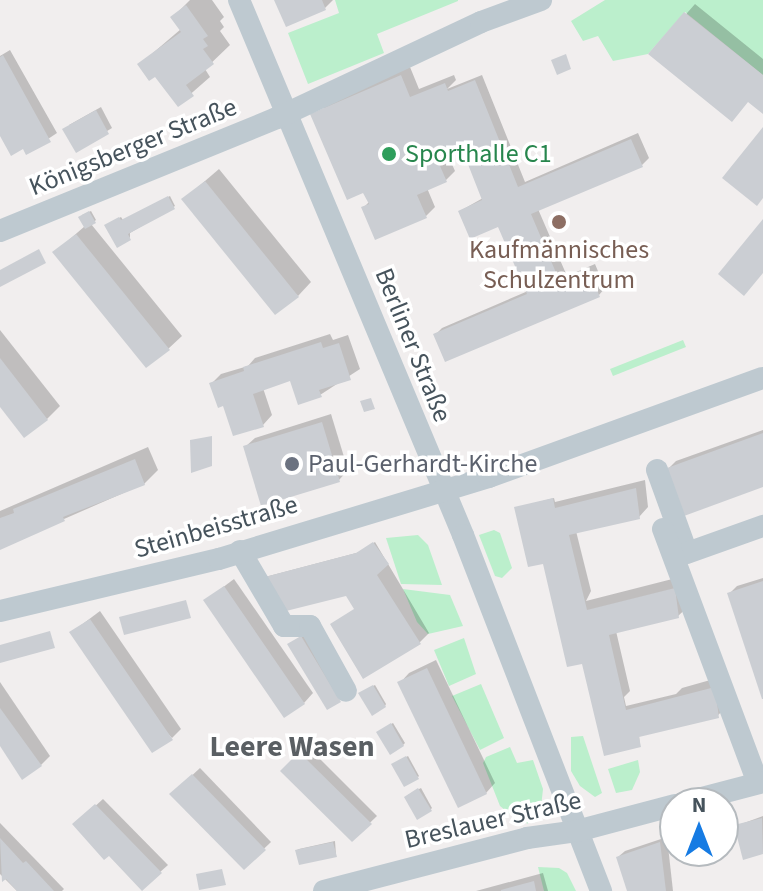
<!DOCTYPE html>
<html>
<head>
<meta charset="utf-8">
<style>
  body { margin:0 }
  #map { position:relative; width:763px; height:891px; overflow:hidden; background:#f1eeee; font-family:"Source Sans 3",sans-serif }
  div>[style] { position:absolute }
  .green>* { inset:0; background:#bbefcc }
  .shadow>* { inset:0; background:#0003 }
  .building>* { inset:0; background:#cbced3 }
  .minor>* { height:22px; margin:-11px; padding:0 11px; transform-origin:11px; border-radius:11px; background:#bec9d0 }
  .dots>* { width:22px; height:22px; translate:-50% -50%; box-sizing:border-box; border:4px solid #fff; border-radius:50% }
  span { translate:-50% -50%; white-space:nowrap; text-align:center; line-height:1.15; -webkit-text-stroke:7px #fff; paint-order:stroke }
  .street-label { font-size:26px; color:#46535c }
  .leisure-label { font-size:26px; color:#27864d }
  .left { translate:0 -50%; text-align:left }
  .education-label { font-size:26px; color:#785e54 }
  .worship-label { font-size:26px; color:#5b616d }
  .quarter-label { font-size:30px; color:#5a5f63; font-weight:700 }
  .north { position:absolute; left:659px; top:787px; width:80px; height:80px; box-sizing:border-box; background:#fff; border:2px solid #b5babe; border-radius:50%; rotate:0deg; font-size:22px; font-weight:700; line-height:32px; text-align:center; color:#46535c }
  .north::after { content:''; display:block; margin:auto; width:28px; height:36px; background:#167be3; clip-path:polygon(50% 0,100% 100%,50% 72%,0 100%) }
</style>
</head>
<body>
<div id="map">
  <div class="green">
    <div style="clip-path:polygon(335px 0,458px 0,458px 1px,377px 34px,384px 53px,308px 84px,288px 33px,339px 13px)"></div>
    <div style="clip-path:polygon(605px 0,763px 0,763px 75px,685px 12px,648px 54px,613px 61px,598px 36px,583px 41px,571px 21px)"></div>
    <div style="clip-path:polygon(683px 340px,686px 347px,613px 376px,610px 369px)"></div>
    <div style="clip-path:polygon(494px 530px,500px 533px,512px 568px,502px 578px,495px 576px,479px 535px)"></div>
    <div style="clip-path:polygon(418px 535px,428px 545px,442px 585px,401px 584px,386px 538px)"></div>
    <div style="clip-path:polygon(403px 589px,450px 595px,463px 626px,428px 634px,417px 622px)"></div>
    <div style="clip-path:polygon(464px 638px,476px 674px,449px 686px,434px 650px)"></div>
    <div style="clip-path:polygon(481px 684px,504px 738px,480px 750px,452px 696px)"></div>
    <div style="clip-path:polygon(583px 736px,602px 793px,595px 797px,580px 786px,571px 771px,571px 737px)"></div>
    <div style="clip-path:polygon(510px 747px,517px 763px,533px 760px,543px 789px,541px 807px,527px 824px,525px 814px,515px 818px,500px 806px,483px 763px,486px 757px)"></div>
    <div style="clip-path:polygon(638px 760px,640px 772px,632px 790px,616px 793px,608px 769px)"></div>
    <div style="clip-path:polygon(538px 867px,559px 868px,567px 873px,576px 891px,544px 891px)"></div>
  </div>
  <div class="shadow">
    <div style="clip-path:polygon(190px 0,212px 0,224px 17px,220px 21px,224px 27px,220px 31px,230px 45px,205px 69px,210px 77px,178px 105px,156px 74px,140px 64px,181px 29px,173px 17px)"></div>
    <div style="clip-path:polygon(276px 0,333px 0,325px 8px)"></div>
    <div style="clip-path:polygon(695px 4px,763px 59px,763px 112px,749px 100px,651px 54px)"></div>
    <div style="clip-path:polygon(10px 50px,57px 133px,27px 153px,24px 146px,0 132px,0 56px)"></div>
    <div style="clip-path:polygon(410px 67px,419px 89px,454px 75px,456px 80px,447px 89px,482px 75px,525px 182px,638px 133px,649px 158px,642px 165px,538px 209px,567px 276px,595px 264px,605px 288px,599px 295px,435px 335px,442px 328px,528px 291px,499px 224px,460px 211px,483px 198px,462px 147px,447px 153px,455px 171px,446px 180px,427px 188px,435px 207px,426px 216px,363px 208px,370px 201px,322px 105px)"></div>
    <div style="clip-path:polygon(101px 107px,112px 128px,76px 150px,69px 125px)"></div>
    <div style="clip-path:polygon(219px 169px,311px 282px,298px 296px,184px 199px)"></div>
    <div style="clip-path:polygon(170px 196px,175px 206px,130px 233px,130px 238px,108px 224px,121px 217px,123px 220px)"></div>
    <div style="clip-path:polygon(91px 211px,96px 220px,91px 224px,182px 336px,168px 349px,55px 252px,85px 226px,82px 215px)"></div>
    <div style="clip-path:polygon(0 330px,60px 406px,47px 419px,0 405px)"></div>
    <div style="clip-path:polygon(330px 334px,333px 340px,348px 335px,360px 369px,320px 395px,291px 379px,263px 388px,272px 415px,263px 425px,224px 404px,211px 384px,221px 374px,248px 366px,255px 358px)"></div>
    <div style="clip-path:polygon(331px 414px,348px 470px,339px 480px,245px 447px,255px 438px)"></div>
    <div style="clip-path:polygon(763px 430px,763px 485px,669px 468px,676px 461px)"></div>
    <div style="clip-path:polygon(148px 447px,158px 470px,144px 484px,0 547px,0 511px)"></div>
    <div style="clip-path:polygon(645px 480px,648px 507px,639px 517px,576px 531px,591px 591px,586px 601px,688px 575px,692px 603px,678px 616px,616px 631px,630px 691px,624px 697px,626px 706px,676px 694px,682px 688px,728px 675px,731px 703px,717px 716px,639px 735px,640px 746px,584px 664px,544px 562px,516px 508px,554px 498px,555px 502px)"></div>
    <div style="clip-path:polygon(375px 542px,429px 633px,419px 643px,356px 609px,347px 594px,265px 577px,360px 552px)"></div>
    <div style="clip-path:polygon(763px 578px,763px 694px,730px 593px,737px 586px)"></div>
    <div style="clip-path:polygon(234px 579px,313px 693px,304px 703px,206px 600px)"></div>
    <div style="clip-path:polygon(100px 611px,181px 729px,172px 738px,72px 632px)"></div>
    <div style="clip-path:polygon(303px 635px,342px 699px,340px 700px,291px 643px)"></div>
    <div style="clip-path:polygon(436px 660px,495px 783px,486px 793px,400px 683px,409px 673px)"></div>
    <div style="clip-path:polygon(0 682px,50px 756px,41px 765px,0 745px)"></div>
    <div style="clip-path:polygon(375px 685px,386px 704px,385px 706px,362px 692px)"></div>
    <div style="clip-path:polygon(393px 723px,405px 743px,403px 745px,381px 730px)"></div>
    <div style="clip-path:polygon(308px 747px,377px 816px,352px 840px,283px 771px)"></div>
    <div style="clip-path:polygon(408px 756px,419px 776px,418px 777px,395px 763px)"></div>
    <div style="clip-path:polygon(200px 768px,271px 842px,245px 867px,172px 794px)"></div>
    <div style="clip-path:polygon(421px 788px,432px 808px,430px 810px,408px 795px)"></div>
    <div style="clip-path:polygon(103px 799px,168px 865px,141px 889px,82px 818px)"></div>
    <div style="clip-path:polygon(763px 816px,763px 852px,744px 857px,736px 826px)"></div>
    <div style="clip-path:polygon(0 823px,64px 889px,62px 891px,17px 891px,0 874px)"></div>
    <div style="clip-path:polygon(723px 834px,727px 852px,723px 856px,690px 851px,723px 851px)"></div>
    <div style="clip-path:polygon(667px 837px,673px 891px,629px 891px,618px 857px,625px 851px)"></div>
    <div style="clip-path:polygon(335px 841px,336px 855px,297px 850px,299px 849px)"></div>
    <div style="clip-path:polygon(543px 873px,548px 891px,476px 891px)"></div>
  </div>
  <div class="building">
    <div style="clip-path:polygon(274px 0,322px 0,326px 10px,286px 27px)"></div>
    <div style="clip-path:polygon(186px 5px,208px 36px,203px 39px,208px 46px,203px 49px,214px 64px,186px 85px,194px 96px,178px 107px,155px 77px,149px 81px,137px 64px,181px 32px,170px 17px)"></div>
    <div style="clip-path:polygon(684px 12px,763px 75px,763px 114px,748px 102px,732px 122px,648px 54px)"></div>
    <div style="clip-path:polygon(566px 54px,571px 69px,557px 75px,551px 60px)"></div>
    <div style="clip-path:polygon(3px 55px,51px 142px,26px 155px,23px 149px,11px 156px,0 136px,0 57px)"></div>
    <div style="clip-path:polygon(401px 75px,410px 97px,445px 83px,448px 91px,475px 80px,518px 187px,631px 139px,643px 167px,531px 214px,560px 282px,588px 270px,600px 297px,445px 362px,433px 334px,527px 294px,498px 227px,470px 239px,458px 211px,482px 200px,462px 149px,437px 159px,447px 182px,417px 195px,427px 218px,375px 240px,361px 207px,369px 204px,363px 193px,347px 200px,310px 114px)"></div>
    <div style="clip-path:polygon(96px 110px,109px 134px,76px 153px,62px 129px)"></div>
    <div style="clip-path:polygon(763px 127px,763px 198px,757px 206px,722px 178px)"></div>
    <div style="clip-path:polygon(205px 181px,299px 297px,275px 315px,181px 199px)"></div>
    <div style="clip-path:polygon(168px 196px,175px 209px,128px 234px,131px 240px,117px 248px,104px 225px,119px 217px,121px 220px)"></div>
    <div style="clip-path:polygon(89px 211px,96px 223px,85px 229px,78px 217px)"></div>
    <div style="clip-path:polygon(763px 219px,763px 273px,744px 296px,718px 274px)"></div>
    <div style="clip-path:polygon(76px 234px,170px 350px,146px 368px,52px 252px)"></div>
    <div style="clip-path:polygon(39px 249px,46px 263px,0 287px,0 270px)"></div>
    <div style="clip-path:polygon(321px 342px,323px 348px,339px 343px,351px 380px,319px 390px,322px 397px,298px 405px,290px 381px,253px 394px,264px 427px,233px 436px,223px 406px,218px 408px,209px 383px,244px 371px,243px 367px)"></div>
    <div style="clip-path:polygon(0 358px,48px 420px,24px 438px,0 407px)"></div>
    <div style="clip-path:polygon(371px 398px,375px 409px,364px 412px,360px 401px)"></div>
    <div style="clip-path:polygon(322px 422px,340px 482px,261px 506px,243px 446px)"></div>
    <div style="clip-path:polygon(763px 433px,763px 487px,684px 516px,667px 468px)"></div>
    <div style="clip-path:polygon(212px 436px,212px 466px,191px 473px,190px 440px)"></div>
    <div style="clip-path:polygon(135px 459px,145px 485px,63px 517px,65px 521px,0 550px,0 518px,14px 513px,13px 509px)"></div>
    <div style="clip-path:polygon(636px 488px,640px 519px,569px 535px,587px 610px,675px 588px,679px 618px,609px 635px,626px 710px,715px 687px,719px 718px,639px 737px,641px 747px,604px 756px,582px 664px,567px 667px,543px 564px,528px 567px,514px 507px,553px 498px,555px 508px)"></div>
    <div style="clip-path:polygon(373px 542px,389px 564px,377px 575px,421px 644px,363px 679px,330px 624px,354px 609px,346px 596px,282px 612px,261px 578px,356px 553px)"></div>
    <div style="clip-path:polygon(763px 581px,763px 699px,762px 699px,727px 593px)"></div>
    <div style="clip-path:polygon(224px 586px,305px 704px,284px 718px,203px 600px)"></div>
    <div style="clip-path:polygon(186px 600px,191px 618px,124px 635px,119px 617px)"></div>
    <div style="clip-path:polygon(90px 619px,173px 740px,152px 753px,69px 632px)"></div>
    <div style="clip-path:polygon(50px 631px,55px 648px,0 663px,0 645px)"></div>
    <div style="clip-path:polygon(301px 636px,341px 702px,327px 710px,287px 644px)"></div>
    <div style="clip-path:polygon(427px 668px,487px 794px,458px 808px,397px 682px)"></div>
    <div style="clip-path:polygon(373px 685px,386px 707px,372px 716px,358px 693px)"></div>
    <div style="clip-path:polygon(0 708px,42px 766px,22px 780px,0 746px)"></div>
    <div style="clip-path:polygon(391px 723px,404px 746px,390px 755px,376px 732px)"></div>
    <div style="clip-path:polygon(299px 752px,372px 824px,352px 842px,280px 771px)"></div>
    <div style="clip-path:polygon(406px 756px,419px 779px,404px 787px,391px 764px)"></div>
    <div style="clip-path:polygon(192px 774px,266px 850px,244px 870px,169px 794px)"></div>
    <div style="clip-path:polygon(418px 788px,432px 811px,417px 820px,404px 797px)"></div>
    <div style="clip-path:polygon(95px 804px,162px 873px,142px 891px,109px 856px,104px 860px,72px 824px)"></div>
    <div style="clip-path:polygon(762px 818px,763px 854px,743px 860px,734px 825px)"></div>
    <div style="clip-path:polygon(0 838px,23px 863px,26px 861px,54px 891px,17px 891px,6px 879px,2px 882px)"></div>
    <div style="clip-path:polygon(333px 842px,337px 857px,299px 865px,295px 850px)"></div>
    <div style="clip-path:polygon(660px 842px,666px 891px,627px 891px,616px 857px)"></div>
    <div style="clip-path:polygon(688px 851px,722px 851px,724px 858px,691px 866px)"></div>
    <div style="clip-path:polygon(222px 869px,226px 885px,199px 890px,196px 874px)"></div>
    <div style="clip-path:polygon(534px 881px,536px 891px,501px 891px,501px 890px)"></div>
  </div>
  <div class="minor">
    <div style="left:239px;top:0;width:580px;rotate:67.28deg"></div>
    <div style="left:463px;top:535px;width:382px;rotate:68.8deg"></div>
    <div style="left:0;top:231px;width:299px;rotate:-22.2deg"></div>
    <div style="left:277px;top:118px;width:225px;rotate:-25.2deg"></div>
    <div style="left:481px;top:22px;width:64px;rotate:-20.1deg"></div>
    <div style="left:657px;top:470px;width:88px;rotate:70.1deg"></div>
    <div style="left:687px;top:553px;width:81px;rotate:-19.6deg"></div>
    <div style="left:663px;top:529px;width:271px;rotate:69.5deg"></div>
    <div style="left:240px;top:551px;width:87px;rotate:59.6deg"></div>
    <div style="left:284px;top:626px;width:26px"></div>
    <div style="left:310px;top:626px;width:74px;rotate:61deg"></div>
    <div style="left:0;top:611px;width:225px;rotate:-13.4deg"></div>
    <div style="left:219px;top:559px;width:282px;rotate:-16.9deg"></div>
    <div style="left:489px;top:477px;width:291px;rotate:-19.9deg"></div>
    <div style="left:683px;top:803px;width:83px;rotate:-14.7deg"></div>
    <div style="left:324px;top:891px;width:210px;rotate:-14.6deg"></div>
    <div style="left:527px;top:838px;width:50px;rotate:-8deg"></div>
    <div style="left:577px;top:831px;width:101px;rotate:-14.9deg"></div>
  </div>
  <div class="dots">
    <div style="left:389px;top:154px;background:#2e9e5b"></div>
    <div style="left:559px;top:222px;background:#8d6e63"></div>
    <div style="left:292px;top:464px;background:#6b7280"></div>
  </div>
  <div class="street-label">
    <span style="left:133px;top:147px;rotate:-22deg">Königsberger Straße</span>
    <span style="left:413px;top:345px;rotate:68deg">Berliner Straße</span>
    <span style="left:216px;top:527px;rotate:-16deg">Steinbeisstraße</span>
    <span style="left:493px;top:820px;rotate:-13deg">Breslauer Straße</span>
  </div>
  <div class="leisure-label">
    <span class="left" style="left:405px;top:154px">Sporthalle C1</span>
  </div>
  <div class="education-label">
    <span style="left:559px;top:265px">Kaufmännisches<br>Schulzentrum</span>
  </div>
  <div class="worship-label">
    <span class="left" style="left:308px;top:464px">Paul-Gerhardt-Kirche</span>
  </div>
  <div class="quarter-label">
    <span style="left:292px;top:747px">Leere Wasen</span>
  </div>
  <div class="north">N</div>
</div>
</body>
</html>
